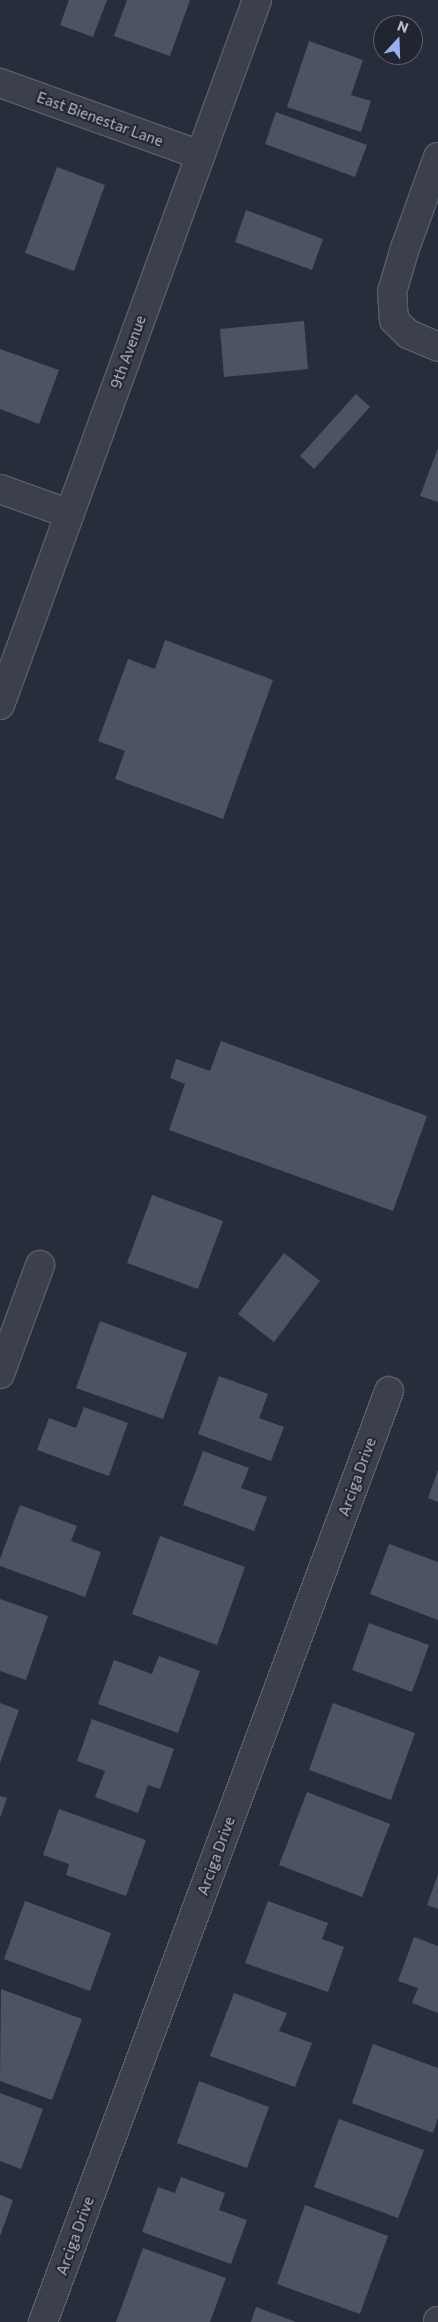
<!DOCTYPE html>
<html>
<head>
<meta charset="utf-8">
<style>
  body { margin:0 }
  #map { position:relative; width:438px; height:2322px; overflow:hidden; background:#272e3b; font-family:Commissioner,sans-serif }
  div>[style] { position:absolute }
  .building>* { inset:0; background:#4c5362 }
  .roads { filter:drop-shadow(1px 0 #595e6a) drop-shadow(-1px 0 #595e6a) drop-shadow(0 1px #595e6a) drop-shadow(0 -1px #595e6a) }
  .minor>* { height:28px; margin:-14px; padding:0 14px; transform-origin:14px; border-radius:14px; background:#3b404c }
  span { translate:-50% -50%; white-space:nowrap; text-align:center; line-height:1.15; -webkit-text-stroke:4px #202531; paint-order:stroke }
  .street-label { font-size:15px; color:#b7bbc7 }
  .north { position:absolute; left:373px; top:15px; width:50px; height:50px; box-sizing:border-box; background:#202531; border:1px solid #5c616d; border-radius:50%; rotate:20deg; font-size:14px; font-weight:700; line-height:20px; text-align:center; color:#b7bbc7 }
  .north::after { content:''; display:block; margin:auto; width:18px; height:22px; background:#98b0eb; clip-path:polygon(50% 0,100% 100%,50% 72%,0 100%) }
</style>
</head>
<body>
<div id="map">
  <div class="building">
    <div style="clip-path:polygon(69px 0,107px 0,93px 37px,60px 25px)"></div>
    <div style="clip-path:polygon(127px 0,190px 0,170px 56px,114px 36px)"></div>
    <div style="clip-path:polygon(309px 41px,363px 60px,351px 95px,371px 101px,361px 132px,287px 107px)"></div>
    <div style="clip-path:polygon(276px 112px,367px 145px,355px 177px,265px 144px)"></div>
    <div style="clip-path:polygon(57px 167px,105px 185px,74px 271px,25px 253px)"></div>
    <div style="clip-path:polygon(246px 210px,323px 239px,312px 270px,235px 242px)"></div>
    <div style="clip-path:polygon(304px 321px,308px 369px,224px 377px,220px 329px)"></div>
    <div style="clip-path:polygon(0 349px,59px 370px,39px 424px,0 409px)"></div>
    <div style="clip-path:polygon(356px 394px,370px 407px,314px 469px,300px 456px)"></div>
    <div style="clip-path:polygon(438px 448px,438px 502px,420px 496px)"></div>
    <div style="clip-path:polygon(165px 640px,273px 680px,223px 819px,115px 779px,125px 751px,98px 741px,128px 659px,155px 669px)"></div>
    <div style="clip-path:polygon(221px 1041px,427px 1116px,393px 1211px,169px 1130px,185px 1084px,170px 1078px,176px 1059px,210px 1071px)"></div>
    <div style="clip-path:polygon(152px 1195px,223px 1221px,198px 1289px,127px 1263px)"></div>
    <div style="clip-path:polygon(284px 1253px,320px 1281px,274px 1342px,238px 1314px)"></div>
    <div style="clip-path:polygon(100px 1321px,187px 1353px,163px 1419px,76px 1388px)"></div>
    <div style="clip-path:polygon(219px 1376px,268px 1394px,259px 1418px,284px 1427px,271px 1461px,198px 1434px)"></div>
    <div style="clip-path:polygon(84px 1407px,128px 1423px,109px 1476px,37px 1450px,49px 1418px,76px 1428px)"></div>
    <div style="clip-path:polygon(203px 1451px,249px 1468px,241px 1488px,267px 1497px,254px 1531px,183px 1505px)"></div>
    <div style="clip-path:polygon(438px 1470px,438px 1502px,428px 1498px)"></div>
    <div style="clip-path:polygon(20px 1505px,77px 1526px,71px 1541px,101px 1552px,85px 1597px,0 1566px,0 1559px)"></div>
    <div style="clip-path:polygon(160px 1536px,245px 1567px,217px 1645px,132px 1614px)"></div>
    <div style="clip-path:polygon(389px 1544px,438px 1562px,438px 1620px,370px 1594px)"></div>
    <div style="clip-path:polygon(0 1599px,48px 1616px,26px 1680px,0 1671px)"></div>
    <div style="clip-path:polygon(369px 1623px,429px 1645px,412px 1692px,352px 1670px)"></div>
    <div style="clip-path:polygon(159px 1656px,200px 1671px,178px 1733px,98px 1704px,114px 1660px,152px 1674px)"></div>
    <div style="clip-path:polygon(0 1703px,19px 1710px,0 1763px)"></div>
    <div style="clip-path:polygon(333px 1703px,415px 1733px,391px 1800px,309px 1770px)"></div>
    <div style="clip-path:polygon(92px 1719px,174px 1749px,160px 1789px,148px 1785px,138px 1813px,95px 1797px,105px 1771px,77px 1761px)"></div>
    <div style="clip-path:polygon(307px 1792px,390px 1824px,362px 1897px,279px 1865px)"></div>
    <div style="clip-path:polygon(0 1796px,7px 1798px,0 1818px)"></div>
    <div style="clip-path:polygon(59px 1809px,146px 1840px,126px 1896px,66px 1875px,69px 1864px,43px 1855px)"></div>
    <div style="clip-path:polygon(438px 1874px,438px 1909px,427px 1905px)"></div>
    <div style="clip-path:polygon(25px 1901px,111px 1933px,90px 1991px,4px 1959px)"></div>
    <div style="clip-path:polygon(268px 1901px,328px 1923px,322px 1939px,344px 1947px,328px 1992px,245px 1963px)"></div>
    <div style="clip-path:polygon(414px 1937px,438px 1946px,438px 2013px,412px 2003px,418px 1988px,398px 1981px)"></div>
    <div style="clip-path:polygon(1px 1989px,82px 2019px,52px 2100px,0 2081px)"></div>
    <div style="clip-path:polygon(234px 1993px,287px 2013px,279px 2031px,312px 2043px,295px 2087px,210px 2056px)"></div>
    <div style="clip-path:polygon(373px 2044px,438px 2068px,438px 2118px,433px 2133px,352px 2103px)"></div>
    <div style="clip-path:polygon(199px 2081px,269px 2107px,247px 2168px,177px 2143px)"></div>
    <div style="clip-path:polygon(0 2093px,43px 2109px,21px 2169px,0 2161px)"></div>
    <div style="clip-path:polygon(339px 2119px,424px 2150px,398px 2218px,314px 2187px)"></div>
    <div style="clip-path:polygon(181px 2177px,225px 2193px,219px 2210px,247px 2220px,231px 2264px,142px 2232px,158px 2187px,175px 2193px)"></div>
    <div style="clip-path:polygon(0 2195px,13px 2200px,0 2236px)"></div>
    <div style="clip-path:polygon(305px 2205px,388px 2236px,360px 2314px,277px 2284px)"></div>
    <div style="clip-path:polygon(143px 2248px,226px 2278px,210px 2322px,116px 2322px)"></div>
    <div style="clip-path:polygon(256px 2307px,296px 2322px,251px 2322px)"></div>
  </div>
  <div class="roads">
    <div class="minor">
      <div style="left:0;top:83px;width:213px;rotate:19.8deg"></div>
      <div style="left:438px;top:157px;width:97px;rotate:109.9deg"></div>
      <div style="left:405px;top:248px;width:46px;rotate:106.5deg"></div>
      <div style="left:392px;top:292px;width:28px;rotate:86deg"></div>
      <div style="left:394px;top:320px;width:20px;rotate:45deg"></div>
      <div style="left:408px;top:334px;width:33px;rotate:23deg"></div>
      <div style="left:0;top:489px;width:74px;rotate:19.7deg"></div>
      <div style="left:0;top:705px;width:750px;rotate:-69.97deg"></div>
      <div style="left:0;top:1374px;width:116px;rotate:-69.8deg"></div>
      <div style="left:43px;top:2322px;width:993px;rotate:-69.61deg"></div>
      <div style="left:438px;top:2322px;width:1px;rotate:-90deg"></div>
    </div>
  </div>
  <div class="street-label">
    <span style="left:100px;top:119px;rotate:20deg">East Bienestar Lane</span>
    <span style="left:128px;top:352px;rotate:-70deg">9th Avenue</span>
    <span style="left:357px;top:1477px;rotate:-70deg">Arciga Drive</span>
    <span style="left:216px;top:1856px;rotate:-70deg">Arciga Drive</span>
    <span style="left:75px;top:2236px;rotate:-70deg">Arciga Drive</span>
  </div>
  <div class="north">N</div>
</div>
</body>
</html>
